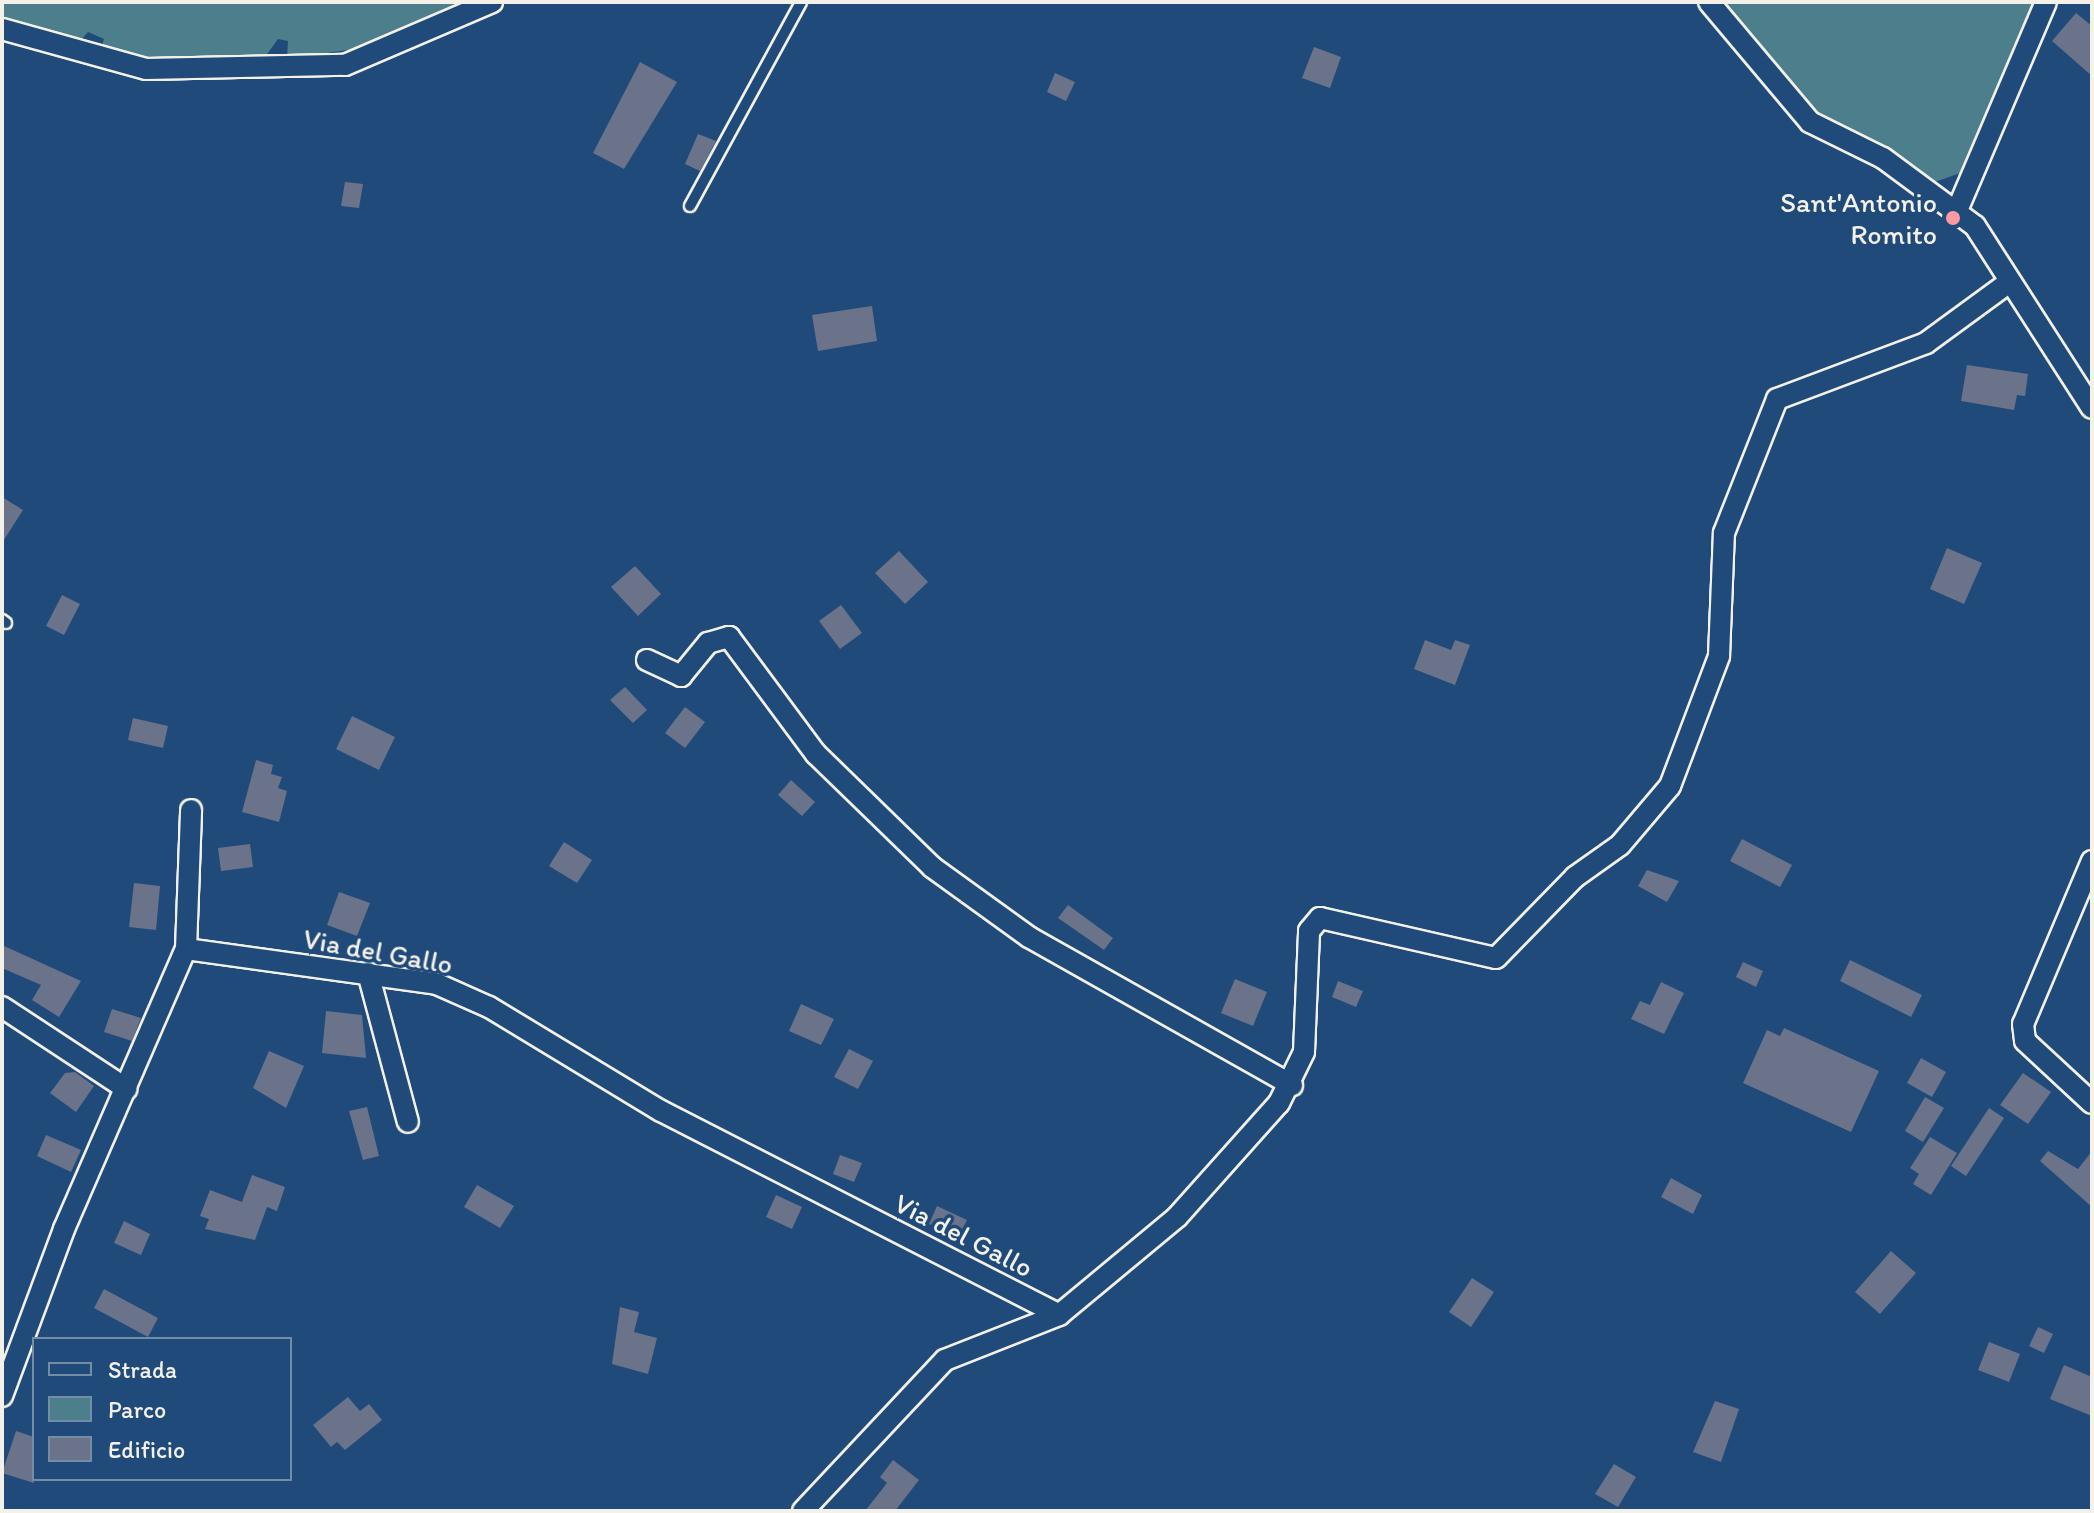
<!DOCTYPE html>
<html>
<head>
<meta charset="utf-8">
<style>
  body { margin:0 }
  #map { position:relative; width:2094px; height:1513px; overflow:hidden; background:#1f4a7a; font-family:Itim,sans-serif }
  div>[style] { position:absolute }
  .green>* { inset:0; background:#4c7f8b }
  .building>* { inset:0; background:#6a738a }
  .roads { filter:drop-shadow(2px 0 #f4f1e8) drop-shadow(-2px 0 #f4f1e8) drop-shadow(0 2px #f4f1e8) drop-shadow(0 -2px #f4f1e8) }
  .lane>* { height:10px; margin:-5px; padding:0 5px; transform-origin:5px; border-radius:5px; background:#1f4a7a }
  .street>* { height:20px; margin:-10px; padding:0 10px; transform-origin:10px; border-radius:10px; background:#1f4a7a }
  .dots>* { width:22px; height:22px; translate:-50% -50%; box-sizing:border-box; border:4px solid #1f4a7a; border-radius:50% }
  span { translate:-50% -50%; white-space:nowrap; text-align:center; line-height:1.15; -webkit-text-stroke:7px #1f4a7a; paint-order:stroke }
  .poi-label { font-size:28px; color:#f4f1e8 }
  .right { translate:-100% -50%; text-align:right }
  .street-label { font-size:28px; color:#f4f1e8 }
  .frame { position:absolute; inset:0; border:4px solid #f4f1e8; pointer-events:none }
  .legend { position:absolute; left:32px; top:1337px; width:260px; height:144px; box-sizing:border-box; background:#1f4a7a; border:2px solid #748da6; margin:0; padding:10px 14px; list-style:none; font-size:24px; color:#f4f1e8 }
  .legend li { display:flex; align-items:center; gap:16px; height:40px }
  .legend b { width:40px; border:2px solid #748da6 }
</style>
</head>
<body>
<div id="map">
  <div class="green">
    <div style="clip-path:polygon(2px 2px,472px 2px,381px 45px,287px 59px,288px 41px,278px 39px,265px 57px,147px 63px,101px 49px,104px 39px,88px 32px,80px 41px,2px 19px)"></div>
    <div style="clip-path:polygon(1717px 2px,2033px 2px,1966px 171px,1929px 184px,1801px 104px)"></div>
  </div>
  <div class="building">
    <div style="clip-path:polygon(2076px 13px,2092px 26px,2092px 76px,2052px 41px)"></div>
    <div style="clip-path:polygon(1314px 47px,1341px 57px,1330px 88px,1302px 78px)"></div>
    <div style="clip-path:polygon(640px 62px,677px 82px,624px 169px,593px 153px)"></div>
    <div style="clip-path:polygon(1055px 73px,1075px 82px,1066px 101px,1047px 92px)"></div>
    <div style="clip-path:polygon(698px 134px,716px 141px,700px 171px,685px 164px)"></div>
    <div style="clip-path:polygon(345px 182px,363px 184px,359px 208px,341px 206px)"></div>
    <div style="clip-path:polygon(872px 306px,877px 341px,818px 351px,812px 315px)"></div>
    <div style="clip-path:polygon(1967px 365px,2028px 374px,2025px 396px,2017px 395px,2014px 410px,1961px 401px)"></div>
    <div style="clip-path:polygon(2px 497px,23px 510px,2px 543px)"></div>
    <div style="clip-path:polygon(1947px 548px,1982px 563px,1964px 604px,1930px 589px)"></div>
    <div style="clip-path:polygon(899px 551px,928px 582px,905px 604px,875px 573px)"></div>
    <div style="clip-path:polygon(635px 566px,661px 594px,638px 616px,611px 587px)"></div>
    <div style="clip-path:polygon(62px 595px,80px 604px,64px 635px,46px 626px)"></div>
    <div style="clip-path:polygon(841px 605px,862px 633px,840px 649px,819px 621px)"></div>
    <div style="clip-path:polygon(1425px 640px,1451px 650px,1455px 640px,1470px 645px,1455px 685px,1414px 669px)"></div>
    <div style="clip-path:polygon(625px 687px,647px 710px,633px 723px,610px 700px)"></div>
    <div style="clip-path:polygon(685px 707px,705px 722px,685px 748px,665px 733px)"></div>
    <div style="clip-path:polygon(352px 716px,395px 737px,379px 770px,336px 749px)"></div>
    <div style="clip-path:polygon(133px 718px,168px 726px,163px 748px,128px 740px)"></div>
    <div style="clip-path:polygon(256px 760px,273px 765px,271px 774px,282px 777px,278px 788px,287px 791px,279px 822px,242px 812px)"></div>
    <div style="clip-path:polygon(791px 780px,815px 802px,802px 816px,778px 795px)"></div>
    <div style="clip-path:polygon(1742px 839px,1792px 865px,1780px 887px,1730px 861px)"></div>
    <div style="clip-path:polygon(564px 842px,592px 860px,577px 883px,549px 866px)"></div>
    <div style="clip-path:polygon(250px 844px,253px 867px,221px 871px,218px 848px)"></div>
    <div style="clip-path:polygon(1647px 870px,1679px 881px,1667px 902px,1638px 886px)"></div>
    <div style="clip-path:polygon(134px 883px,160px 886px,156px 930px,129px 927px)"></div>
    <div style="clip-path:polygon(339px 892px,370px 903px,357px 936px,327px 925px)"></div>
    <div style="clip-path:polygon(1068px 905px,1113px 938px,1104px 950px,1058px 918px)"></div>
    <div style="clip-path:polygon(2px 945px,81px 981px,59px 1017px,32px 1000px,41px 985px,2px 968px)"></div>
    <div style="clip-path:polygon(1850px 960px,1922px 995px,1911px 1017px,1840px 981px)"></div>
    <div style="clip-path:polygon(1743px 962px,1763px 971px,1756px 987px,1736px 977px)"></div>
    <div style="clip-path:polygon(1235px 979px,1267px 992px,1253px 1026px,1221px 1013px)"></div>
    <div style="clip-path:polygon(1338px 981px,1363px 991px,1356px 1007px,1332px 997px)"></div>
    <div style="clip-path:polygon(1661px 982px,1684px 993px,1664px 1034px,1631px 1019px,1640px 1001px,1650px 1005px)"></div>
    <div style="clip-path:polygon(801px 1004px,834px 1019px,821px 1045px,789px 1031px)"></div>
    <div style="clip-path:polygon(112px 1009px,141px 1018px,132px 1041px,104px 1032px)"></div>
    <div style="clip-path:polygon(326px 1011px,362px 1015px,366px 1058px,322px 1053px)"></div>
    <div style="clip-path:polygon(1784px 1028px,1879px 1071px,1851px 1132px,1743px 1083px,1767px 1030px,1780px 1036px)"></div>
    <div style="clip-path:polygon(849px 1049px,873px 1061px,858px 1089px,834px 1077px)"></div>
    <div style="clip-path:polygon(269px 1051px,304px 1066px,286px 1108px,253px 1088px)"></div>
    <div style="clip-path:polygon(1921px 1058px,1946px 1072px,1932px 1097px,1907px 1083px)"></div>
    <div style="clip-path:polygon(75px 1072px,94px 1086px,76px 1112px,50px 1093px,65px 1073px)"></div>
    <div style="clip-path:polygon(2023px 1073px,2051px 1092px,2028px 1124px,2000px 1105px)"></div>
    <div style="clip-path:polygon(1925px 1097px,1944px 1108px,1923px 1142px,1905px 1131px)"></div>
    <div style="clip-path:polygon(367px 1107px,379px 1156px,363px 1160px,349px 1111px)"></div>
    <div style="clip-path:polygon(1989px 1108px,2004px 1118px,1966px 1176px,1951px 1166px)"></div>
    <div style="clip-path:polygon(46px 1135px,81px 1150px,71px 1172px,37px 1156px)"></div>
    <div style="clip-path:polygon(1930px 1137px,1957px 1153px,1931px 1195px,1913px 1184px,1919px 1174px,1910px 1168px)"></div>
    <div style="clip-path:polygon(2048px 1151px,2078px 1169px,2092px 1151px,2092px 1207px,2040px 1161px)"></div>
    <div style="clip-path:polygon(840px 1155px,862px 1163px,854px 1182px,833px 1174px)"></div>
    <div style="clip-path:polygon(252px 1175px,285px 1187px,277px 1211px,267px 1207px,255px 1240px,205px 1229px,209px 1219px,200px 1216px,210px 1190px,242px 1202px)"></div>
    <div style="clip-path:polygon(1671px 1178px,1702px 1195px,1693px 1214px,1661px 1197px)"></div>
    <div style="clip-path:polygon(477px 1185px,514px 1206px,500px 1228px,464px 1207px)"></div>
    <div style="clip-path:polygon(776px 1195px,802px 1207px,792px 1229px,766px 1217px)"></div>
    <div style="clip-path:polygon(937px 1206px,967px 1220px,958px 1238px,929px 1224px)"></div>
    <div style="clip-path:polygon(124px 1221px,150px 1234px,141px 1255px,114px 1243px)"></div>
    <div style="clip-path:polygon(1891px 1251px,1916px 1273px,1880px 1314px,1855px 1292px)"></div>
    <div style="clip-path:polygon(1472px 1278px,1494px 1292px,1471px 1327px,1449px 1312px)"></div>
    <div style="clip-path:polygon(104px 1289px,158px 1318px,148px 1337px,94px 1308px)"></div>
    <div style="clip-path:polygon(620px 1307px,639px 1312px,634px 1332px,657px 1338px,648px 1374px,612px 1364px)"></div>
    <div style="clip-path:polygon(2038px 1327px,2053px 1334px,2044px 1353px,2029px 1346px)"></div>
    <div style="clip-path:polygon(1989px 1342px,2020px 1354px,2009px 1382px,1978px 1370px)"></div>
    <div style="clip-path:polygon(2064px 1365px,2092px 1377px,2092px 1416px,2050px 1399px)"></div>
    <div style="clip-path:polygon(348px 1397px,360px 1411px,369px 1404px,382px 1420px,345px 1450px,337px 1442px,331px 1447px,313px 1425px)"></div>
    <div style="clip-path:polygon(1715px 1401px,1739px 1409px,1721px 1462px,1693px 1452px)"></div>
    <div style="clip-path:polygon(16px 1431px,34px 1437px,34px 1483px,2px 1473px)"></div>
    <div style="clip-path:polygon(893px 1460px,919px 1480px,895px 1511px,865px 1511px,887px 1483px,880px 1477px)"></div>
    <div style="clip-path:polygon(1614px 1464px,1636px 1477px,1618px 1507px,1595px 1494px)"></div>
  </div>
  <div class="roads">
    <div class="lane">
      <div style="left:690px;top:206px;width:232px;rotate:-61.4deg"></div>
      <div style="left:2px;top:620px;width:5px;rotate:37deg"></div>
    </div>
    <div class="street">
      <div style="left:1709px;top:2px;width:157px;rotate:49.9deg"></div>
      <div style="left:1810px;top:122px;width:81px;rotate:26.3deg"></div>
      <div style="left:1883px;top:158px;width:114px;rotate:36.5deg"></div>
      <div style="left:1975px;top:226px;width:216px;rotate:57.3deg"></div>
      <div style="left:2px;top:29px;width:149px;rotate:15.5deg"></div>
      <div style="left:146px;top:69px;width:199px;rotate:-1.2deg"></div>
      <div style="left:345px;top:65px;width:160px;rotate:-23.2deg"></div>
      <div style="left:1956px;top:213px;width:229px;rotate:-66.9deg"></div>
      <div style="left:647px;top:660px;width:38px;rotate:25deg"></div>
      <div style="left:681px;top:676px;width:43px;rotate:-50.7deg"></div>
      <div style="left:708px;top:643px;width:22px;rotate:-16deg"></div>
      <div style="left:729px;top:637px;width:146px;rotate:53.4deg"></div>
      <div style="left:816px;top:754px;width:162px;rotate:44.2deg"></div>
      <div style="left:932px;top:867px;width:120px;rotate:35.8deg"></div>
      <div style="left:1029px;top:937px;width:302px;rotate:29.4deg"></div>
      <div style="left:2092px;top:861px;width:177px;rotate:112.9deg"></div>
      <div style="left:2023px;top:1024px;width:17px;rotate:83deg"></div>
      <div style="left:2025px;top:1041px;width:91px;rotate:42.8deg"></div>
      <div style="left:186px;top:949px;width:139px;rotate:-87.9deg"></div>
      <div style="left:368px;top:973px;width:154px;rotate:75deg"></div>
      <div style="left:2px;top:1007px;width:149px;rotate:33.3deg"></div>
      <div style="left:2px;top:1396px;width:178px;rotate:-69.6deg"></div>
      <div style="left:64px;top:1229px;width:305px;rotate:-66.5deg"></div>
      <div style="left:186px;top:949px;width:253px;rotate:7.9deg"></div>
      <div style="left:437px;top:984px;width:57px;rotate:23.9deg"></div>
      <div style="left:489px;top:1007px;width:201px;rotate:31.2deg"></div>
      <div style="left:661px;top:1111px;width:447px;rotate:27.1deg"></div>
      <div style="left:803px;top:1511px;width:207px;rotate:-46.8deg"></div>
      <div style="left:945px;top:1360px;width:123px;rotate:-21.5deg"></div>
      <div style="left:1059px;top:1315px;width:153px;rotate:-39.7deg"></div>
      <div style="left:1177px;top:1217px;width:153px;rotate:-48.2deg"></div>
      <div style="left:1279px;top:1103px;width:57px;rotate:-63.9deg"></div>
      <div style="left:1304px;top:1052px;width:121px;rotate:-87.6deg"></div>
      <div style="left:1309px;top:931px;width:17px;rotate:-50deg"></div>
      <div style="left:1320px;top:918px;width:180px;rotate:12.8deg"></div>
      <div style="left:1496px;top:958px;width:113px;rotate:-45.7deg"></div>
      <div style="left:1575px;top:877px;width:55px;rotate:-35.4deg"></div>
      <div style="left:1620px;top:845px;width:77px;rotate:-49.7deg"></div>
      <div style="left:1670px;top:786px;width:139px;rotate:-69.3deg"></div>
      <div style="left:1719px;top:656px;width:123px;rotate:-87.7deg"></div>
      <div style="left:1724px;top:533px;width:144px;rotate:-68.4deg"></div>
      <div style="left:1777px;top:399px;width:159px;rotate:-20.6deg"></div>
      <div style="left:1926px;top:343px;width:102px;rotate:-36.2deg"></div>
    </div>
  </div>
  <div class="dots">
    <div style="left:1953px;top:218px;background:#ff9aa2"></div>
  </div>
  <div class="poi-label">
    <span class="right" style="left:1937px;top:218px">Sant'Antonio<br>Romito</span>
  </div>
  <div class="street-label">
    <span style="left:378px;top:951px;rotate:10deg">Via del Gallo</span>
    <span style="left:964px;top:1235px;rotate:27deg">Via del Gallo</span>
  </div>
  <div class="frame"></div>
  <ul class="legend">
  <li><b style="height:10px;background:#1f4a7a"></b>Strada</li>
  <li><b style="height:22px;background:#4c7f8b"></b>Parco</li>
  <li><b style="height:22px;background:#6a738a"></b>Edificio</li>
  </ul>
</div>
</body>
</html>
